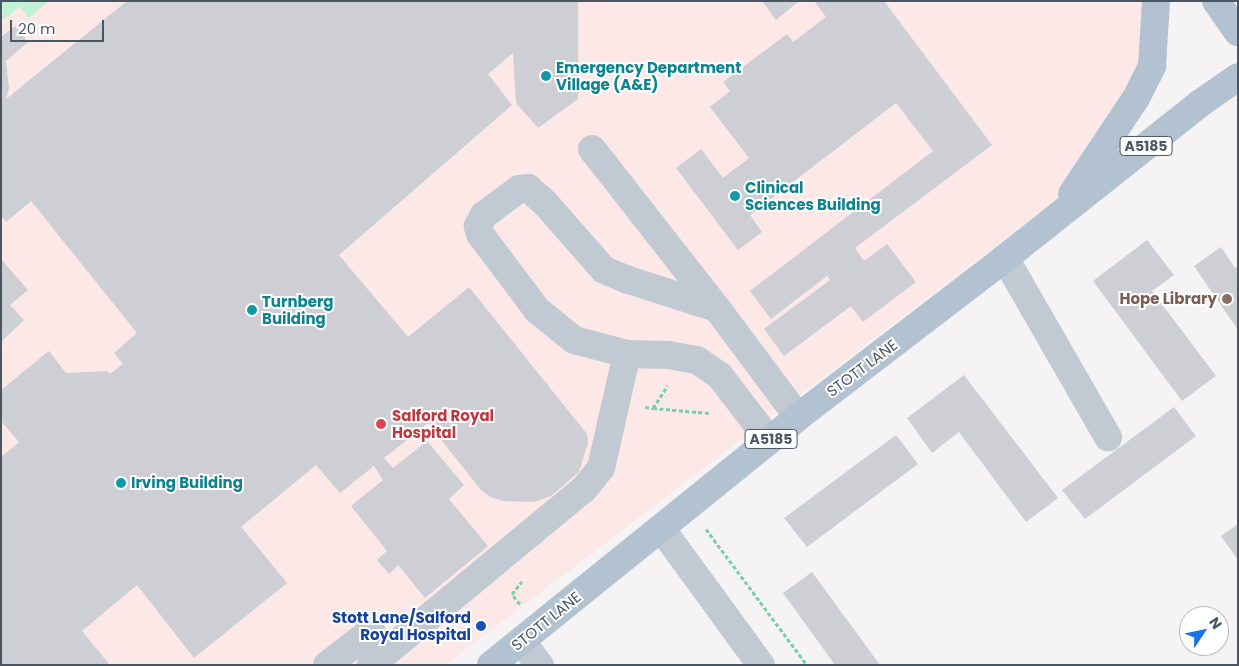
<!DOCTYPE html>
<html>
<head>
<meta charset="utf-8">
<style>
  body { margin:0 }
  #map { position:relative; width:1239px; height:666px; overflow:hidden; background:#f5f3f3; font-family:Poppins,sans-serif }
  div>[style] { position:absolute }
  .medical>* { inset:0; background:#fce8e6 }
  .green>* { inset:0; background:#c3f1d5 }
  .building>* { inset:0; background:#cdcfd5 }
  .path>* { height:3px; margin-top:-1.5px; transform-origin:0; background:repeating-linear-gradient(90deg,#7ad0a6 0 4px,transparent 0 6.5px) }
  .minor>* { height:28px; margin:-14px; padding:0 14px; transform-origin:14px; border-radius:14px; background:#c1cad2 }
  .major>* { height:28px; margin:-14px; padding:0 14px; transform-origin:14px; border-radius:14px; background:#b3c2d1 }
  .dots>* { width:14px; height:14px; translate:-50% -50%; box-sizing:border-box; border:2px solid #fff; border-radius:50% }
  span { translate:-50% -50%; white-space:nowrap; text-align:center; line-height:1.15; -webkit-text-stroke:4px #fff; paint-order:stroke }
  .shield-label span { padding:1px 4px; background:#fff; border:1px solid; border-radius:4px; -webkit-text-stroke-width:0 }
  .shield-label { font-size:14px; color:#4a5661; font-weight:700 }
  .culture-label { font-size:15px; color:#0d838f; font-weight:700 }
  .left { translate:0 -50%; text-align:left }
  .education-label { font-size:15px; color:#785e54; font-weight:700 }
  .right { translate:-100% -50%; text-align:right }
  .street-label { font-size:15px; color:#4a5661 }
  .health-label { font-size:15px; color:#be3a42; font-weight:700 }
  .transit-label { font-size:15px; color:#164399; font-weight:700 }
  .frame { position:absolute; inset:0; border:2px solid #4a5661; pointer-events:none }
  .north { position:absolute; left:1179px; top:606px; width:50px; height:50px; box-sizing:border-box; background:#fff; border:1px solid #b7bbc0; border-radius:50%; rotate:56deg; font-size:14px; font-weight:700; line-height:20px; text-align:center; color:#4a5661 }
  .north::after { content:''; display:block; margin:auto; width:18px; height:22px; background:#1a73e8; clip-path:polygon(50% 0,100% 100%,50% 72%,0 100%) }
  .scale { position:absolute; left:10px; top:20px; width:94px; height:22px; box-sizing:border-box; border:2px solid #4a5661; border-top:0; padding-left:6px; font-size:15px; line-height:18px; white-space:nowrap; color:#4a5661; -webkit-text-stroke:4px #fff; paint-order:stroke }
</style>
</head>
<body>
<div id="map">
  <div class="medical">
    <div style="clip-path:polygon(1px 1px,1154px 1px,1144px 66px,1078px 183px,445px 665px,1px 665px)"></div>
  </div>
  <div class="green">
    <div style="clip-path:polygon(1px 1px,49px 1px,29px 18px,20px 7px,3px 20px)"></div>
  </div>
  <div class="building">
    <div style="clip-path:polygon(127px 1px,578px 1px,578px 99px,538px 128px,516px 103px,513px 53px,488px 74px,512px 105px,339px 255px,408px 337px,469px 287px,587px 434px,588px 443px,579px 472px,551px 496px,534px 502px,504px 501px,490px 497px,481px 490px,428px 423px,384px 458px,393px 468px,427px 441px,464px 485px,449px 499px,488px 546px,425px 598px,398px 565px,389px 574px,377px 560px,387px 551px,351px 506px,383px 480px,374px 466px,340px 493px,316px 465px,241px 527px,287px 583px,194px 658px,137px 585px,82px 631px,110px 665px,1px 665px,1px 457px,19px 442px,1px 421px,1px 390px,49px 351px,66px 373px,107px 371px,110px 374px,123px 364px,114px 353px,137px 333px,31px 201px,6px 222px,1px 216px,1px 37px,15px 26px,28px 42px,6px 61px,9px 89px,6px 99px)"></div>
    <div style="clip-path:polygon(762px 1px,799px 1px,776px 20px)"></div>
    <div style="clip-path:polygon(814px 1px,884px 1px,992px 145px,855px 248px,864px 261px,887px 244px,916px 282px,863px 322px,851px 306px,784px 356px,764px 329px,830px 280px,827px 276px,771px 319px,750px 291px,933px 151px,896px 103px,750px 215px,762px 232px,738px 250px,676px 168px,701px 149px,723px 178px,749px 158px,710px 107px,730px 91px,723px 82px,787px 34px,793px 42px,826px 17px)"></div>
    <div style="clip-path:polygon(1147px 240px,1174px 275px,1152px 291px,1216px 376px,1182px 401px,1093px 281px)"></div>
    <div style="clip-path:polygon(1221px 247px,1235px 268px,1238px 266px,1238px 330px,1194px 266px)"></div>
    <div style="clip-path:polygon(1px 259px,28px 290px,10px 305px,24px 320px,1px 342px)"></div>
    <div style="clip-path:polygon(964px 375px,1058px 498px,1026px 522px,959px 432px,932px 453px,907px 418px)"></div>
    <div style="clip-path:polygon(1174px 407px,1196px 436px,1085px 519px,1062px 490px)"></div>
    <div style="clip-path:polygon(896px 435px,918px 464px,807px 547px,784px 518px)"></div>
    <div style="clip-path:polygon(1238px 524px,1238px 560px,1221px 536px)"></div>
    <div style="clip-path:polygon(812px 572px,880px 665px,835px 665px,783px 593px)"></div>
  </div>
  <div class="path">
    <div style="left:645px;top:407px;width:8px;rotate:7deg"></div>
    <div style="left:653px;top:408px;width:27px;rotate:-57deg"></div>
    <div style="left:653px;top:408px;width:56px;rotate:5.1deg"></div>
    <div style="left:706px;top:529px;width:169px;rotate:53.4deg"></div>
    <div style="left:520px;top:604px;width:13px;rotate:-129deg"></div>
    <div style="left:512px;top:594px;width:16px;rotate:-52deg"></div>
  </div>
  <div class="minor">
    <div style="left:592px;top:149px;width:206px;rotate:51.9deg"></div>
    <div style="left:719px;top:311px;width:132px;rotate:53.3deg"></div>
    <div style="left:1005px;top:258px;width:207px;rotate:60.1deg"></div>
    <div style="left:716px;top:308px;width:92px;rotate:-162.3deg"></div>
    <div style="left:628px;top:280px;width:26px;rotate:-157deg"></div>
    <div style="left:604px;top:270px;width:88px;rotate:-131.3deg"></div>
    <div style="left:546px;top:204px;width:24px;rotate:-138deg"></div>
    <div style="left:528px;top:188px;width:9px;rotate:174deg"></div>
    <div style="left:519px;top:189px;width:44px;rotate:143.4deg"></div>
    <div style="left:484px;top:215px;width:13px;rotate:119deg"></div>
    <div style="left:478px;top:226px;width:8px;rotate:76deg"></div>
    <div style="left:480px;top:234px;width:95px;rotate:53.1deg"></div>
    <div style="left:537px;top:310px;width:48px;rotate:39deg"></div>
    <div style="left:574px;top:340px;width:55px;rotate:14.8deg"></div>
    <div style="left:627px;top:354px;width:41px;rotate:1.4deg"></div>
    <div style="left:668px;top:355px;width:29px;rotate:10deg"></div>
    <div style="left:697px;top:360px;width:28px;rotate:35deg"></div>
    <div style="left:720px;top:376px;width:81px;rotate:52.6deg"></div>
    <div style="left:661px;top:528px;width:170px;rotate:53.9deg"></div>
    <div style="left:521px;top:641px;width:31px;rotate:52deg"></div>
    <div style="left:377px;top:660px;width:268px;rotate:-39.6deg"></div>
    <div style="left:584px;top:489px;width:27px;rotate:-51deg"></div>
    <div style="left:601px;top:468px;width:117px;rotate:-77.2deg"></div>
    <div style="left:327px;top:665px;width:56px;rotate:-37.7deg"></div>
    <div style="left:371px;top:631px;width:30px;rotate:78deg"></div>
    <div style="left:377px;top:660px;width:8px;rotate:140deg"></div>
  </div>
  <div class="major">
    <div style="left:1216px;top:1px;width:38px;rotate:55deg"></div>
    <div style="left:1072px;top:194px;width:115px;rotate:-56.3deg"></div>
    <div style="left:1136px;top:98px;width:36px;rotate:-63deg"></div>
    <div style="left:1152px;top:66px;width:65px;rotate:-86.5deg"></div>
    <div style="left:491px;top:665px;width:395px;rotate:-38.9deg"></div>
    <div style="left:798px;top:417px;width:261px;rotate:-37.5deg"></div>
    <div style="left:1005px;top:258px;width:248px;rotate:-38.4deg"></div>
    <div style="left:1199px;top:104px;width:47px;rotate:-34.7deg"></div>
  </div>
  <div class="dots">
    <div style="left:546px;top:76px;background:#0f9aa8"></div>
    <div style="left:735px;top:196px;background:#0f9aa8"></div>
    <div style="left:1227px;top:299px;background:#8d6e63"></div>
    <div style="left:252px;top:310px;background:#0f9aa8"></div>
    <div style="left:381px;top:424px;background:#e0444e"></div>
    <div style="left:121px;top:483px;background:#0f9aa8"></div>
    <div style="left:481px;top:626px;background:#1a4fb4"></div>
  </div>
  <div class="shield-label">
    <span style="left:1146px;top:146px">A5185</span>
    <span style="left:771px;top:439px">A5185</span>
  </div>
  <div class="culture-label">
    <span class="left" style="left:556px;top:76px">Emergency Department<br>Village (A&amp;E)</span>
    <span class="left" style="left:745px;top:196px">Clinical<br>Sciences Building</span>
    <span class="left" style="left:262px;top:310px">Turnberg<br>Building</span>
    <span class="left" style="left:131px;top:483px">Irving Building</span>
  </div>
  <div class="education-label">
    <span class="right" style="left:1217px;top:299px">Hope Library</span>
  </div>
  <div class="street-label">
    <span style="left:862px;top:368px;rotate:-37deg">STOTT LANE</span>
    <span style="left:546px;top:621px;rotate:-39deg">STOTT LANE</span>
  </div>
  <div class="health-label">
    <span class="left" style="left:392px;top:424px">Salford Royal<br>Hospital</span>
  </div>
  <div class="transit-label">
    <span class="right" style="left:471px;top:626px">Stott Lane/Salford<br>Royal Hospital</span>
  </div>
  <div class="frame"></div>
  <div class="north">N</div>
  <div class="scale">20 m</div>
</div>
</body>
</html>
